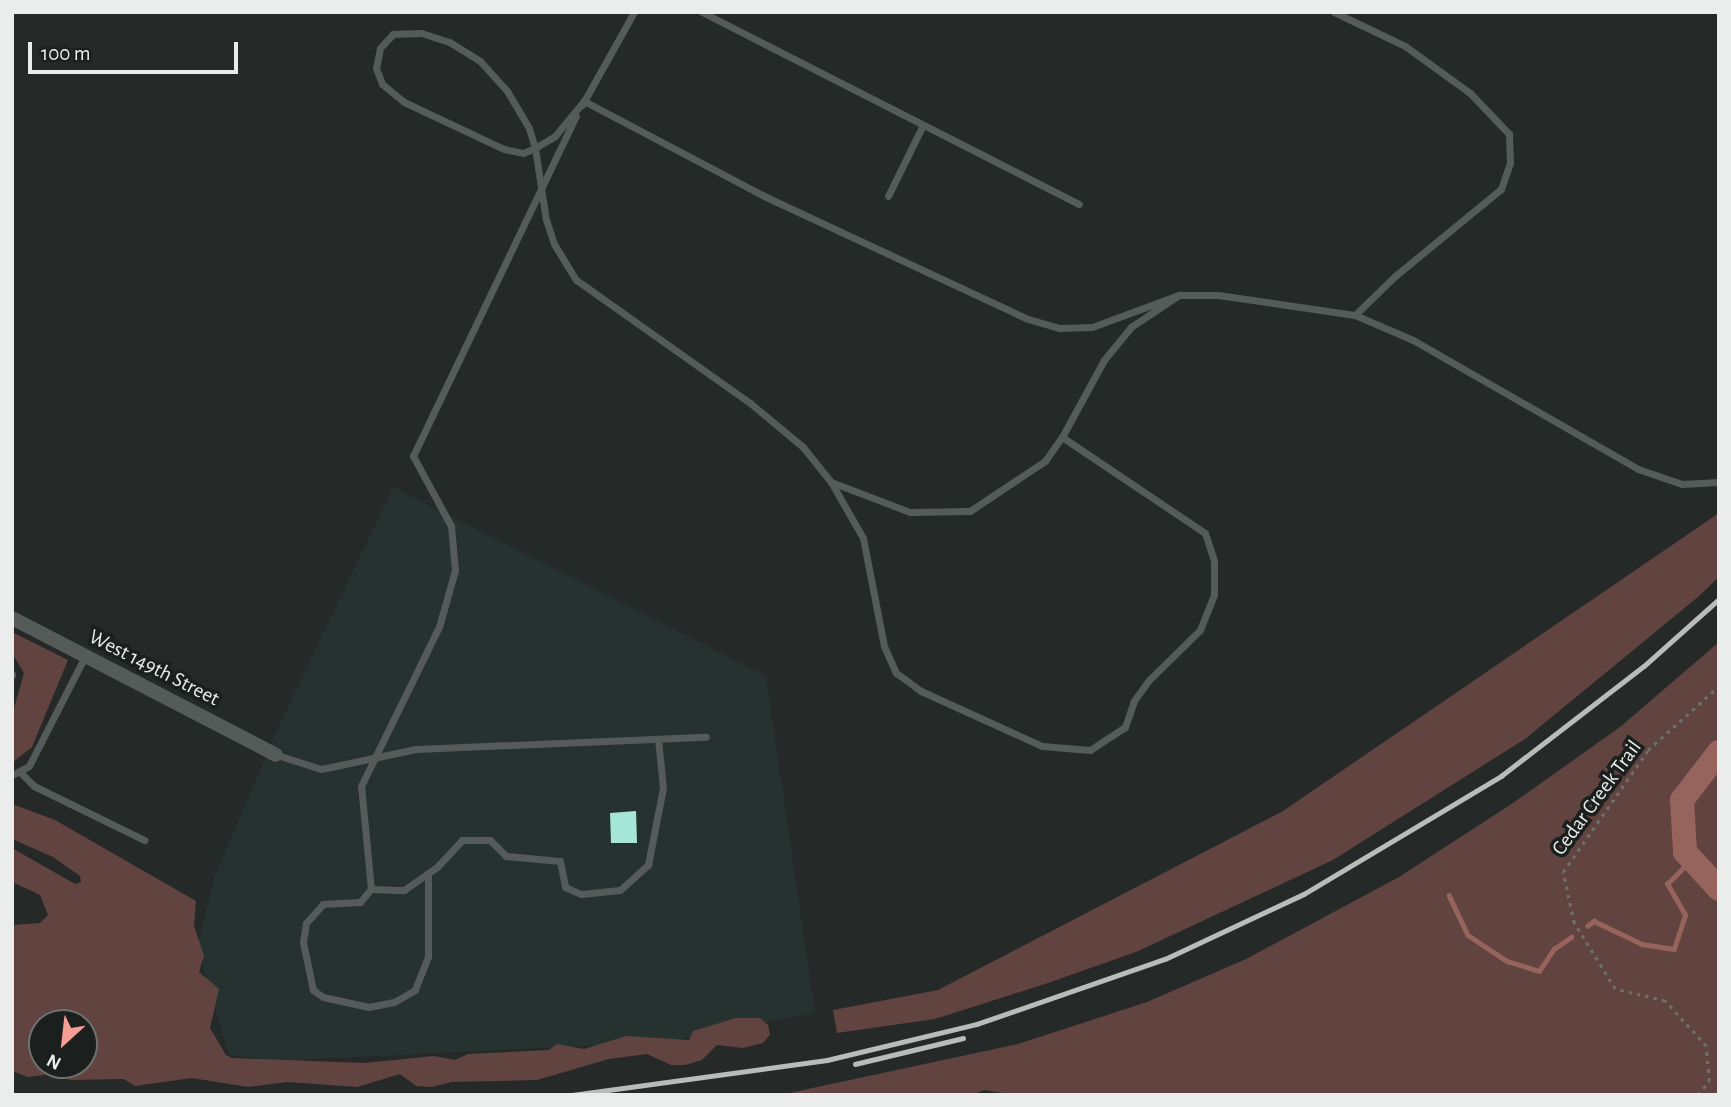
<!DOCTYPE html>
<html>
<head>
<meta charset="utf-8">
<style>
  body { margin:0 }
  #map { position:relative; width:1731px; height:1107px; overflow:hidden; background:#252928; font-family:"Alegreya Sans",sans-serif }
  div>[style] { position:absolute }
  .built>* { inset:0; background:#26322f }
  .green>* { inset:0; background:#614340 }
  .stream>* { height:4.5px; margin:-2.25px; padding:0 2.25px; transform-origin:2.25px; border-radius:2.25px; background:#96635d }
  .river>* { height:24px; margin:-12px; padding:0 12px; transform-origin:12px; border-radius:12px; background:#96635d }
  .building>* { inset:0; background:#a6e6d8 }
  .path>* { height:2.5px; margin-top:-1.25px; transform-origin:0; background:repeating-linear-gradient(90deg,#6c706f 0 3.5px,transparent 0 8.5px) }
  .lane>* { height:7px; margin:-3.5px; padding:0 3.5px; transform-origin:3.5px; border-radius:3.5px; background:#555b59 }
  .street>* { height:14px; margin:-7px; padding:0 7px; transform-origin:7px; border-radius:7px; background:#555b59 }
  .rail>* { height:4.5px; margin:-2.25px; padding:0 2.25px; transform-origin:2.25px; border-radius:2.25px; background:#b9bcbb }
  span { translate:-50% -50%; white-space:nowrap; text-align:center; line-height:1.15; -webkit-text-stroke:7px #1b201f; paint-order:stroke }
  .street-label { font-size:21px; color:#eaedec }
  .frame { position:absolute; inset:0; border:14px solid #eaedec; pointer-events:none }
  .north { position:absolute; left:28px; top:1009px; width:70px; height:70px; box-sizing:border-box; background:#1b201f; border:2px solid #6e7271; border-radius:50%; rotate:207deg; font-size:19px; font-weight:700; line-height:28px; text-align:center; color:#eaedec }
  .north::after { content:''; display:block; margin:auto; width:24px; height:32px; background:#f59c93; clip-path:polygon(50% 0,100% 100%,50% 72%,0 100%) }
  .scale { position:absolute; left:28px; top:42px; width:210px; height:32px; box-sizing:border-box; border:4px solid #eaedec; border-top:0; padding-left:9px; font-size:21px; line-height:24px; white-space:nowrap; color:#eaedec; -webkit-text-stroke:5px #1b201f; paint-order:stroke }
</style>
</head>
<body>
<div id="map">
  <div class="built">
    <div style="clip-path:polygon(393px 487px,766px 676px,815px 1013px,664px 1042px,280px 1061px,229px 1055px,197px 947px,215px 875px,276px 732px)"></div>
  </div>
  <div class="green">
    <div style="clip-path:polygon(1719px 513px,1719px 577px,1698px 597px,1525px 739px,1333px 860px,1136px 952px,1045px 984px,935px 1019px,837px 1033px,833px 1010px,938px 990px,1283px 811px)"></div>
    <div style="clip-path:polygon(12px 632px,68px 660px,32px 747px,12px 763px,12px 715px,24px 673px,12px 653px)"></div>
    <div style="clip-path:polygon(1719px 642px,1719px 1095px,1016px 1095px,984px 1090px,972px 1095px,780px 1095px,1018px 1044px,1147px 1002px,1246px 959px,1399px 877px,1513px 803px,1620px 727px)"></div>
    <div style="clip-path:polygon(evenodd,12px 804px,55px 820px,196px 901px,194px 926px,204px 955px,199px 972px,219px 989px,210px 1028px,226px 1055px,232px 1058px,364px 1063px,434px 1056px,455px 1060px,468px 1054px,549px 1050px,557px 1044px,584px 1049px,626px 1036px,689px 1040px,693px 1031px,736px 1018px,760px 1018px,768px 1025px,770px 1035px,763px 1043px,743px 1048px,717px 1045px,702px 1060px,685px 1065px,671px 1065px,647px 1054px,609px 1059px,537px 1080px,452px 1082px,431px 1087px,416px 1086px,400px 1074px,357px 1087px,287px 1082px,248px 1087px,192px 1078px,135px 1086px,124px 1079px,71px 1080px,52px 1074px,28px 1077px,12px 1071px,12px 925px,40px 923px,48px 915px,40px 895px,12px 882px,12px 848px,75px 884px,81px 882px,80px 876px,53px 857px,12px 839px,12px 804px,42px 1023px,84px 1023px,84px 1065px,42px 1065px,42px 1023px)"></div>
  </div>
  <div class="stream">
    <div style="left:1449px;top:895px;width:44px;rotate:64.6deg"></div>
    <div style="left:1468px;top:935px;width:47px;rotate:33.7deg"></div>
    <div style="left:1507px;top:961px;width:34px;rotate:17deg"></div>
    <div style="left:1539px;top:971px;width:27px;rotate:-56deg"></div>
    <div style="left:1554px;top:949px;width:21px;rotate:-35deg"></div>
    <div style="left:1587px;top:926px;width:9px;rotate:-36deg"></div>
    <div style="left:1594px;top:921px;width:53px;rotate:25.6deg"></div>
    <div style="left:1642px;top:944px;width:32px;rotate:9deg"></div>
    <div style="left:1674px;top:949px;width:36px;rotate:-72deg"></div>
    <div style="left:1685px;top:915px;width:36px;rotate:-120deg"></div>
    <div style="left:1667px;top:884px;width:35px;rotate:-45deg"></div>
  </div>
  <div class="river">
    <div style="left:1719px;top:752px;width:61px;rotate:127.6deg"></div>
    <div style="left:1682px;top:800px;width:52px;rotate:86.7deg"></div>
    <div style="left:1685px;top:852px;width:50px;rotate:47.4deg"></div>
  </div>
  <div class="building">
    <div style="clip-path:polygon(636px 811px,637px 843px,611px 843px,610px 813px)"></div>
  </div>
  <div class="path">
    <div style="left:1698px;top:1095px;width:18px;rotate:-52deg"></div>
    <div style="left:1709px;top:1081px;width:35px;rotate:-95deg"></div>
    <div style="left:1706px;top:1046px;width:61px;rotate:-132.3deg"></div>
    <div style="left:1665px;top:1001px;width:51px;rotate:-166.5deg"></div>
    <div style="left:1615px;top:989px;width:78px;rotate:-121.8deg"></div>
    <div style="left:1574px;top:923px;width:52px;rotate:-102.2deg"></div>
    <div style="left:1563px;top:872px;width:149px;rotate:-55.1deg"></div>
    <div style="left:1648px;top:750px;width:96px;rotate:-42deg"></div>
  </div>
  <div class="lane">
    <div style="left:702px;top:12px;width:423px;rotate:27deg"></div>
    <div style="left:1334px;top:12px;width:79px;rotate:25.6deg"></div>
    <div style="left:1405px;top:46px;width:80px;rotate:35.9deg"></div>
    <div style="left:1470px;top:93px;width:57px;rotate:46.4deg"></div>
    <div style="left:1509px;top:134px;width:29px;rotate:88deg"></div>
    <div style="left:1510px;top:163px;width:28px;rotate:109deg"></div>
    <div style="left:1501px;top:189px;width:137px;rotate:140.6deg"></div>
    <div style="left:1395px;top:276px;width:56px;rotate:135.7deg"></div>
    <div style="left:582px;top:105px;width:107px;rotate:-60.8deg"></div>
    <div style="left:888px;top:196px;width:79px;rotate:-63.8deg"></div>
    <div style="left:1179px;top:295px;width:58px;rotate:146.3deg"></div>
    <div style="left:1131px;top:327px;width:43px;rotate:129.3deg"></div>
    <div style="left:1104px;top:360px;width:88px;rotate:118.6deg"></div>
    <div style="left:1062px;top:437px;width:172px;rotate:33.9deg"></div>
    <div style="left:1205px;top:533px;width:29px;rotate:72deg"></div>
    <div style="left:1214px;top:561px;width:34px;rotate:90deg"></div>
    <div style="left:1214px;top:595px;width:38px;rotate:112deg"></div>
    <div style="left:1200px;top:630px;width:71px;rotate:135.6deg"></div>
    <div style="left:1149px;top:680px;width:26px;rotate:126deg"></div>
    <div style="left:1134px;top:701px;width:28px;rotate:109deg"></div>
    <div style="left:1125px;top:727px;width:42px;rotate:146.7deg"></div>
    <div style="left:1090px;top:750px;width:48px;rotate:-175.2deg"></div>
    <div style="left:1042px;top:746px;width:133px;rotate:-155.6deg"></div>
    <div style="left:921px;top:691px;width:31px;rotate:-144deg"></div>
    <div style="left:896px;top:673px;width:30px;rotate:-114deg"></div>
    <div style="left:884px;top:646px;width:110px;rotate:-101deg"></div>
    <div style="left:863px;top:538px;width:64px;rotate:-119.7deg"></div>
    <div style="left:831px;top:482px;width:45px;rotate:-128.7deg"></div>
    <div style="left:803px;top:447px;width:69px;rotate:-140.3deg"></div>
    <div style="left:750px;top:403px;width:213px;rotate:-144.7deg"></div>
    <div style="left:576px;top:280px;width:42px;rotate:-121.4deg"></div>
    <div style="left:554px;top:244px;width:25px;rotate:-108deg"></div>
    <div style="left:546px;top:220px;width:73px;rotate:-98.7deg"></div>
    <div style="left:535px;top:148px;width:21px;rotate:-107deg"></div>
    <div style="left:529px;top:128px;width:43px;rotate:-120.7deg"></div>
    <div style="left:507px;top:91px;width:40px;rotate:-132deg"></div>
    <div style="left:480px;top:61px;width:36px;rotate:-148deg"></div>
    <div style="left:449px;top:42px;width:29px;rotate:-162deg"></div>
    <div style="left:421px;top:33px;width:28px;rotate:178deg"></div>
    <div style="left:393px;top:34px;width:19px;rotate:133deg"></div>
    <div style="left:380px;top:48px;width:20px;rotate:101deg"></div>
    <div style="left:376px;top:68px;width:17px;rotate:69deg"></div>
    <div style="left:382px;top:84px;width:28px;rotate:39deg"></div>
    <div style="left:404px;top:102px;width:110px;rotate:25.2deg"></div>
    <div style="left:504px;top:149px;width:19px;rotate:12deg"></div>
    <div style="left:523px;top:153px;width:13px;rotate:-23deg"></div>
    <div style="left:535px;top:148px;width:23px;rotate:-31deg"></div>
    <div style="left:555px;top:136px;width:45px;rotate:-50.4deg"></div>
    <div style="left:584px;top:101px;width:204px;rotate:27.8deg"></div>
    <div style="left:764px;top:196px;width:291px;rotate:25deg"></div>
    <div style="left:1028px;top:319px;width:33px;rotate:16deg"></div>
    <div style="left:1060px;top:328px;width:32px;rotate:-2deg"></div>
    <div style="left:1092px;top:327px;width:93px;rotate:-20.2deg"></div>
    <div style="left:1179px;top:295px;width:39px"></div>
    <div style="left:1218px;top:295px;width:138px;rotate:8.3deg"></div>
    <div style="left:1355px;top:315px;width:63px;rotate:23.3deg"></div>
    <div style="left:1413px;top:340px;width:259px;rotate:29.8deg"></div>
    <div style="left:1638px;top:469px;width:46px;rotate:18.8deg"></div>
    <div style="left:1682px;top:484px;width:37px;rotate:-3deg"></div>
    <div style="left:831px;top:482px;width:85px;rotate:20.8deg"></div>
    <div style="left:910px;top:512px;width:60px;rotate:-1deg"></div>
    <div style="left:970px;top:511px;width:90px;rotate:-33.7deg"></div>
    <div style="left:1045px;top:461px;width:29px;rotate:-55deg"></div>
    <div style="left:12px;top:674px;width:1px;rotate:90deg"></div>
    <div style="left:277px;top:755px;width:46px;rotate:17.7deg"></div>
    <div style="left:321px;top:769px;width:97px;rotate:-11.9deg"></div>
    <div style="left:416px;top:749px;width:290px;rotate:-2.4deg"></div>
    <div style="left:21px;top:773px;width:18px;rotate:45deg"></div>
    <div style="left:34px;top:786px;width:123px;rotate:26.1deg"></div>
    <div style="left:12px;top:775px;width:19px;rotate:-28deg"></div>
    <div style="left:29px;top:766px;width:123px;rotate:-63deg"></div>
    <div style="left:428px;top:873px;width:84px;rotate:90deg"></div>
    <div style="left:428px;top:957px;width:35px;rotate:112deg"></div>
    <div style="left:415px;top:990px;width:24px;rotate:150deg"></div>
    <div style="left:394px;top:1002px;width:25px;rotate:169deg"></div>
    <div style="left:369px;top:1007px;width:47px;rotate:-167.7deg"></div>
    <div style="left:323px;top:997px;width:12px;rotate:-145deg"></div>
    <div style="left:313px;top:990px;width:49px;rotate:-101.8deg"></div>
    <div style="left:303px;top:942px;width:19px;rotate:-81deg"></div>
    <div style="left:306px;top:923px;width:25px;rotate:-48deg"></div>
    <div style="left:323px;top:904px;width:37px;rotate:-3deg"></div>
    <div style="left:360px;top:902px;width:17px;rotate:-50deg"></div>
    <div style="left:371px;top:889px;width:103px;rotate:-95.5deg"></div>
    <div style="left:361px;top:786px;width:177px;rotate:-63.9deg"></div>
    <div style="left:439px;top:627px;width:59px;rotate:-74.3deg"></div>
    <div style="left:455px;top:570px;width:44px;rotate:-95.2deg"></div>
    <div style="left:451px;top:526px;width:80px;rotate:-118.5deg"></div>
    <div style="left:413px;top:456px;width:377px;rotate:-64.4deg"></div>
    <div style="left:371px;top:889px;width:33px;rotate:2deg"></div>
    <div style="left:404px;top:890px;width:40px;rotate:-34.9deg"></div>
    <div style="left:437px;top:867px;width:37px;rotate:-47deg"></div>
    <div style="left:462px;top:840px;width:28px"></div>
    <div style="left:490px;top:840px;width:23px;rotate:45deg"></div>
    <div style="left:506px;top:856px;width:54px;rotate:5.3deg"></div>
    <div style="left:560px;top:861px;width:26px;rotate:79deg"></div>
    <div style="left:565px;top:887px;width:17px;rotate:24deg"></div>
    <div style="left:581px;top:894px;width:39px;rotate:-6deg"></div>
    <div style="left:620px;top:890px;width:38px;rotate:-42deg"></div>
    <div style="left:648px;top:865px;width:78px;rotate:-79deg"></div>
    <div style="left:663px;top:788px;width:49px;rotate:-95.8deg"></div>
  </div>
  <div class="street">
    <div style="left:12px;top:618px;width:297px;rotate:27.4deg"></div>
  </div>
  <div class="rail">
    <div style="left:855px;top:1064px;width:111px;rotate:-13.5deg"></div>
    <div style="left:572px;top:1095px;width:257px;rotate:-7.8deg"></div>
    <div style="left:827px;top:1060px;width:154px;rotate:-13.5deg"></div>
    <div style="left:977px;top:1024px;width:199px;rotate:-19.1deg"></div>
    <div style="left:1165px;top:959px;width:153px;rotate:-25.1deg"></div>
    <div style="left:1304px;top:894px;width:230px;rotate:-30.9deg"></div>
    <div style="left:1501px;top:776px;width:180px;rotate:-37.6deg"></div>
    <div style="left:1644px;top:666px;width:101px;rotate:-41.8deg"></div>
  </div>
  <div class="street-label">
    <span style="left:154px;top:668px;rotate:27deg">West 149th Street</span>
    <span style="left:1597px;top:798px;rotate:-54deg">Cedar Creek Trail</span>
  </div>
  <div class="frame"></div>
  <div class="north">N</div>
  <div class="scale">100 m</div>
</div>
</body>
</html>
